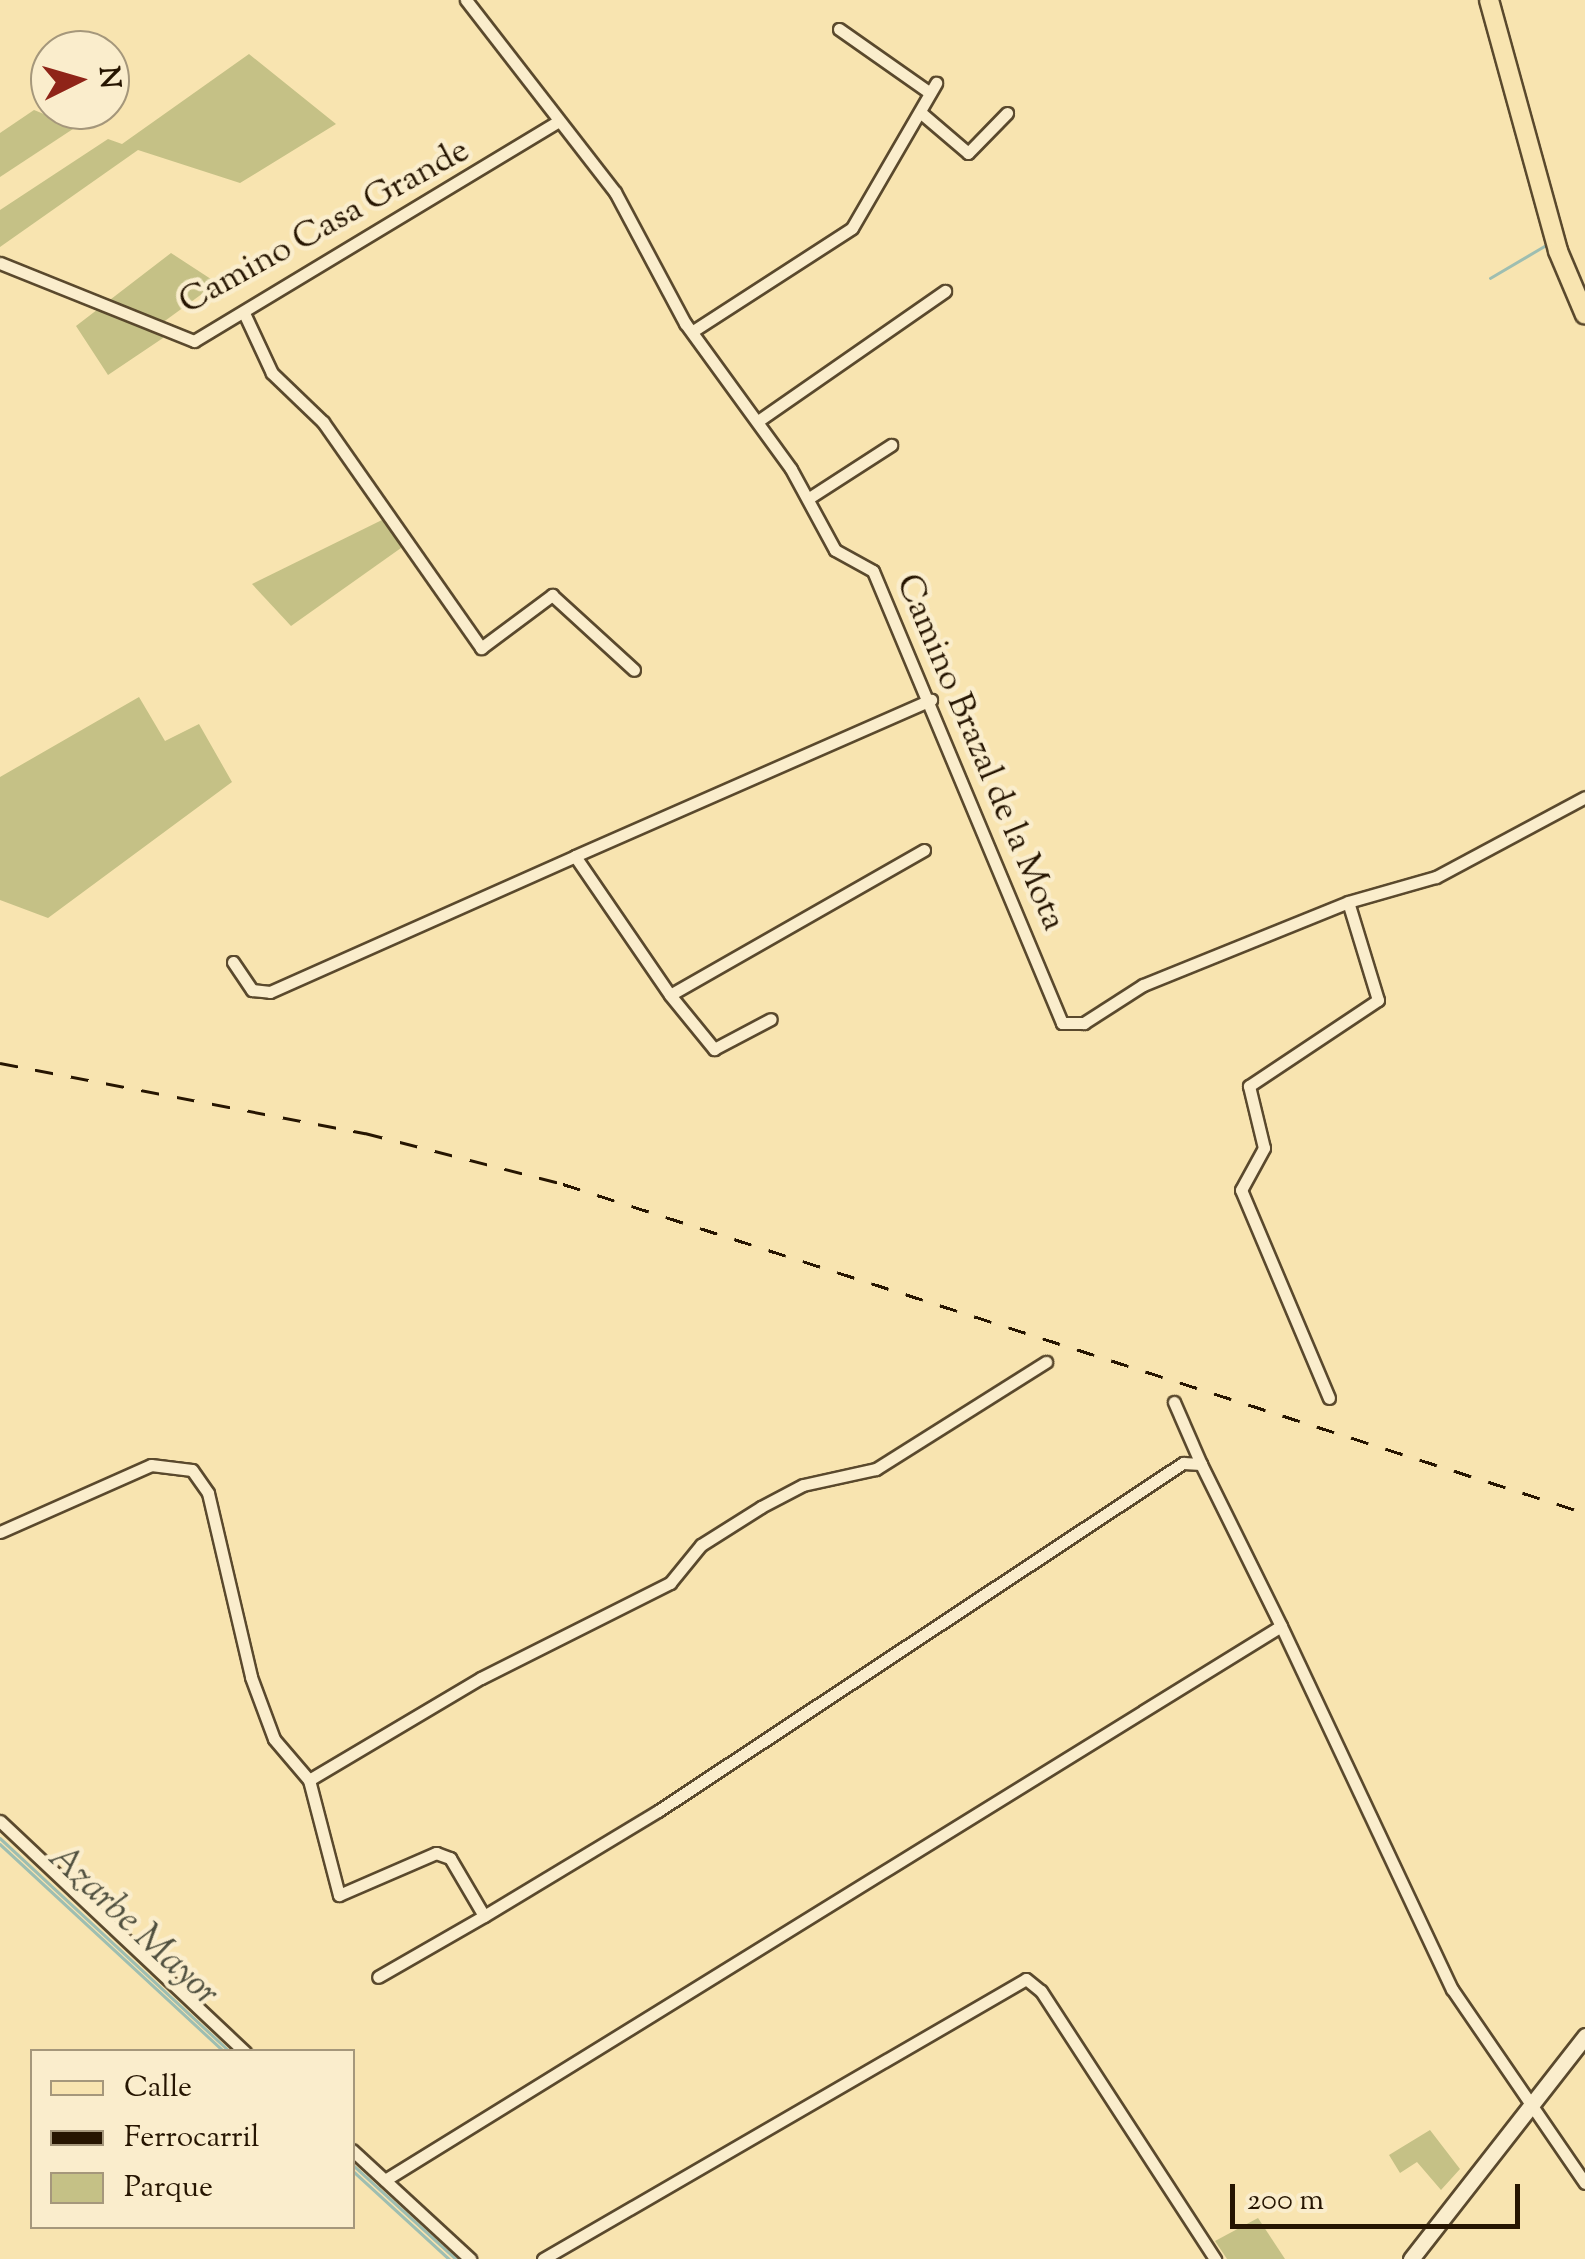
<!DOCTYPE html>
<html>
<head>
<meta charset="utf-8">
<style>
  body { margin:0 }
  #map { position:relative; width:1585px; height:2259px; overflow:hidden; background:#f8e4b0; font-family:"Sorts Mill Goudy",serif }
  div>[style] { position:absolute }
  .green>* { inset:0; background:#c5c186 }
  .stream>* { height:2.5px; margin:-1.25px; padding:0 1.25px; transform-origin:1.25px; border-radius:1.25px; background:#9ebeb1 }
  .roads { filter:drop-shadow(2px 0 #5a492d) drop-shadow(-2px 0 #5a492d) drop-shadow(0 2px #5a492d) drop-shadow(0 -2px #5a492d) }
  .street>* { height:11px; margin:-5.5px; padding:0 5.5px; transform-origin:5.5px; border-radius:5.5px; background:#faedcc }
  .secondary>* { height:15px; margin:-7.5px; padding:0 7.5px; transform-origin:7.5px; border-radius:7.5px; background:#faedcc }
  .primary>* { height:18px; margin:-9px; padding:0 9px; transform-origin:9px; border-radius:9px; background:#f8e4b0 }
  .rail>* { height:2.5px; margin-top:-1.25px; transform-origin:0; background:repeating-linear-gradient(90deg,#261501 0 18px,transparent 0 36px) }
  span { translate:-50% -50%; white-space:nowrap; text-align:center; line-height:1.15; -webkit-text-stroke:9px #faedcc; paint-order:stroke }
  .street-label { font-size:35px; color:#261501 }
  .water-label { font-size:38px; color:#50503f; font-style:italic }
  .legend { position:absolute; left:30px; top:2049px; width:325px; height:180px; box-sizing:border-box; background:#faedcc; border:2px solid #a5977b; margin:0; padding:12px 18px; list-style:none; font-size:30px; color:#261501 }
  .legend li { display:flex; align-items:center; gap:20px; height:50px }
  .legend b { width:50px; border:2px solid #a5977b }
  .north { position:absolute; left:30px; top:30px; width:100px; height:100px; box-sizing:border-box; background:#faedcc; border:2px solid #a5977b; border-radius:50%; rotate:85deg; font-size:28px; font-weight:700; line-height:40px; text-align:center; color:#261501 }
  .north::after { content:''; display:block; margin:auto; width:35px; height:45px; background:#8f2418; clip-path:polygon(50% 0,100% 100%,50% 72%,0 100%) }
  .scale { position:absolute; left:1230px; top:2184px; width:290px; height:45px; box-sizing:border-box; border:5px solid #261501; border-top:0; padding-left:12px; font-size:30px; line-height:35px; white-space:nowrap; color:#261501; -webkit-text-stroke:8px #faedcc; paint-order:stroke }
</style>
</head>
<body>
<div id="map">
  <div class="green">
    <div style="clip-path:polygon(249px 54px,336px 124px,240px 183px,138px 150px,0 247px,0 210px,108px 139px,122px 144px)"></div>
    <div style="clip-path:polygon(34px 110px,76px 127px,0 177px,0 133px)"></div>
    <div style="clip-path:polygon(171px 253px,217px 283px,162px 323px,163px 338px,108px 375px,76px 326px)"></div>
    <div style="clip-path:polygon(386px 518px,401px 548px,291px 626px,252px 584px)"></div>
    <div style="clip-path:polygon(139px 697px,165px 741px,199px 724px,232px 782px,48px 918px,0 900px,0 777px)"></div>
    <div style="clip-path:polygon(1430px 2130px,1460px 2169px,1441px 2190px,1417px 2162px,1400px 2173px,1389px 2155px)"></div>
    <div style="clip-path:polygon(1258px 2218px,1285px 2259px,1227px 2259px,1215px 2241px)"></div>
  </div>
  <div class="stream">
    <div style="left:1490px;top:278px;width:65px;rotate:-30.5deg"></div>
    <div style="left:0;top:1838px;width:314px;rotate:42.9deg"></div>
    <div style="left:0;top:1844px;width:306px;rotate:42.8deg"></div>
    <div style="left:352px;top:2164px;width:141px;rotate:42.4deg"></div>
    <div style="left:352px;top:2170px;width:132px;rotate:42.5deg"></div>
  </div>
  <div class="roads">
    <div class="street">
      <div style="left:466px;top:0;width:243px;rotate:52.2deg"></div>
      <div style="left:615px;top:192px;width:149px;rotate:61.9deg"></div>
      <div style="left:685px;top:323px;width:180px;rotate:54deg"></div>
      <div style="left:791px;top:469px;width:92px;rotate:61.5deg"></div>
      <div style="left:835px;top:550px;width:43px;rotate:28.9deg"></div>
      <div style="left:873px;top:571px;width:490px;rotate:67.3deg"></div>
      <div style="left:1062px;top:1023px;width:22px"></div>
      <div style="left:1084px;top:1023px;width:70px;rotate:-32.8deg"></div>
      <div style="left:1143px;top:985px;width:221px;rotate:-22deg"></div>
      <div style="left:1348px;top:902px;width:91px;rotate:-15.9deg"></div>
      <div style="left:1436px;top:877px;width:169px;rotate:-28.2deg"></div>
      <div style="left:839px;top:29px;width:111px;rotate:35.1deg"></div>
      <div style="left:920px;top:112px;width:63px;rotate:40.5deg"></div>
      <div style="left:968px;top:153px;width:56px;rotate:-45.7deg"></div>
      <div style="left:0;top:263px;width:209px;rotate:21.9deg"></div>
      <div style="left:194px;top:341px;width:426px;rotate:-31.1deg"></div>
      <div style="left:244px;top:313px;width:66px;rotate:65deg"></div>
      <div style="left:272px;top:373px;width:71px;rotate:43.9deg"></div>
      <div style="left:323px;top:422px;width:276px;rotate:55deg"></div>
      <div style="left:481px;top:648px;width:89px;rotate:-36.7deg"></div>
      <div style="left:552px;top:595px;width:111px;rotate:42.4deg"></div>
      <div style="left:693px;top:331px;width:189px;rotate:-32.9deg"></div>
      <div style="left:852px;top:228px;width:168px;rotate:-59.9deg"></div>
      <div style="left:758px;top:421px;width:228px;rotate:-34.8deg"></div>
      <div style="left:809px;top:498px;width:98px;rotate:-32.9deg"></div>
      <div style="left:924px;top:850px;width:292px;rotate:150.3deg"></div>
      <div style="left:670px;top:995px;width:168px;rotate:-124.4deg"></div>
      <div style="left:575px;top:856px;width:389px;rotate:-23.7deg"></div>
      <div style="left:233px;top:962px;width:34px;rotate:56deg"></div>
      <div style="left:252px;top:990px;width:18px;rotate:6deg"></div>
      <div style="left:270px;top:992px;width:334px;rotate:-24deg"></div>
      <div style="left:670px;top:995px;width:70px;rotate:50.8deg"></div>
      <div style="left:714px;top:1049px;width:64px;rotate:-27.8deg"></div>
      <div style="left:1329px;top:1398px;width:226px;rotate:-112.9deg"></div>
      <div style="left:1241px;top:1190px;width:48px;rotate:-61.3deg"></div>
      <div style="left:1264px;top:1148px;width:64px;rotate:-103.6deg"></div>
      <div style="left:1249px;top:1086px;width:155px;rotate:-33.7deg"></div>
      <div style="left:1378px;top:1000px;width:102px;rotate:-107deg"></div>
      <div style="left:1174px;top:1402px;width:68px;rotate:66.5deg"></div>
      <div style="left:0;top:1532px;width:165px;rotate:-23.9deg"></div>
      <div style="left:151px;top:1465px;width:41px;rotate:7deg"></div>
      <div style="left:192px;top:1470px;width:28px;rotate:55deg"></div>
      <div style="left:208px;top:1493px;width:189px;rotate:76.8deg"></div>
      <div style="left:251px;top:1677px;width:66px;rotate:69.6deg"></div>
      <div style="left:274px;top:1739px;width:54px;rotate:49.5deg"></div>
      <div style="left:309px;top:1780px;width:200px;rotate:-30.7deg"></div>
      <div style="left:481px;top:1678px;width:212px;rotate:-26.7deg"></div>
      <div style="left:670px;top:1583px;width:49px;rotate:-50.8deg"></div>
      <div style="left:701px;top:1545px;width:71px;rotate:-32.3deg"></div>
      <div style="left:761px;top:1507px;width:47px;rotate:-27.6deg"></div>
      <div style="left:803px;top:1485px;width:75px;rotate:-12.4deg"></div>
      <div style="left:876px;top:1469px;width:201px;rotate:-32.2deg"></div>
      <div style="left:1281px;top:1626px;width:401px;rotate:64.8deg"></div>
      <div style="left:1452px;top:1989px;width:235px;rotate:55.6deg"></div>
      <div style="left:309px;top:1780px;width:119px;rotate:75.4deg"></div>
      <div style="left:339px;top:1895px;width:106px;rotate:-23.4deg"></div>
      <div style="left:436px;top:1853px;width:15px;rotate:20deg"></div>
      <div style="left:450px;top:1858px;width:67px;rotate:59.6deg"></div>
      <div style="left:484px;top:1916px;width:122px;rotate:150.1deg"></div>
      <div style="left:0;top:1821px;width:337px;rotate:43.3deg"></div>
      <div style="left:352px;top:2150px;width:161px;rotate:42.7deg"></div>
      <div style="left:385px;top:2180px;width:1053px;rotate:-31.73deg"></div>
      <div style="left:1281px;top:1626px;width:181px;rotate:-116.3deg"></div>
      <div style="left:1201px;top:1464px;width:18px;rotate:-177deg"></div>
      <div style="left:1183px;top:1463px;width:630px;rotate:146.46deg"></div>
      <div style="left:658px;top:1811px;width:203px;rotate:148.9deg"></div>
      <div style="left:543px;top:2259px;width:558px;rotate:-30.1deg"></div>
      <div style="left:1026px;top:1979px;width:19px;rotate:39deg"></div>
      <div style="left:1041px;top:1991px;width:320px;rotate:57deg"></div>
    </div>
    <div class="secondary">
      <div style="left:1411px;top:2259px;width:283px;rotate:-52deg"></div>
    </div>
    <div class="primary">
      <div style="left:1489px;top:0;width:260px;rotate:74.6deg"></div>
      <div style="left:1558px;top:251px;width:69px;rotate:67.1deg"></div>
    </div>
  </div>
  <div class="rail">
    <div style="left:0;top:1063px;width:372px;rotate:10.9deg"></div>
    <div style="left:365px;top:1133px;width:204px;rotate:14.4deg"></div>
    <div style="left:563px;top:1184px;width:1074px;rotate:17.84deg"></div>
  </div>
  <div class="street-label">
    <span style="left:325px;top:228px;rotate:-29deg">Camino Casa Grande</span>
    <span style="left:979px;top:753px;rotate:67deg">Camino Brazal de la Mota</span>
  </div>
  <div class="water-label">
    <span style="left:132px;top:1927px;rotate:43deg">Azarbe Mayor</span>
  </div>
  <ul class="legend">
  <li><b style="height:12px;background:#f8e4b0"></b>Calle</li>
  <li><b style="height:12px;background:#261501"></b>Ferrocarril</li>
  <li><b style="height:28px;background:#c5c186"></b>Parque</li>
  </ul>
  <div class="north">N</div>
  <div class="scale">200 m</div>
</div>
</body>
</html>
